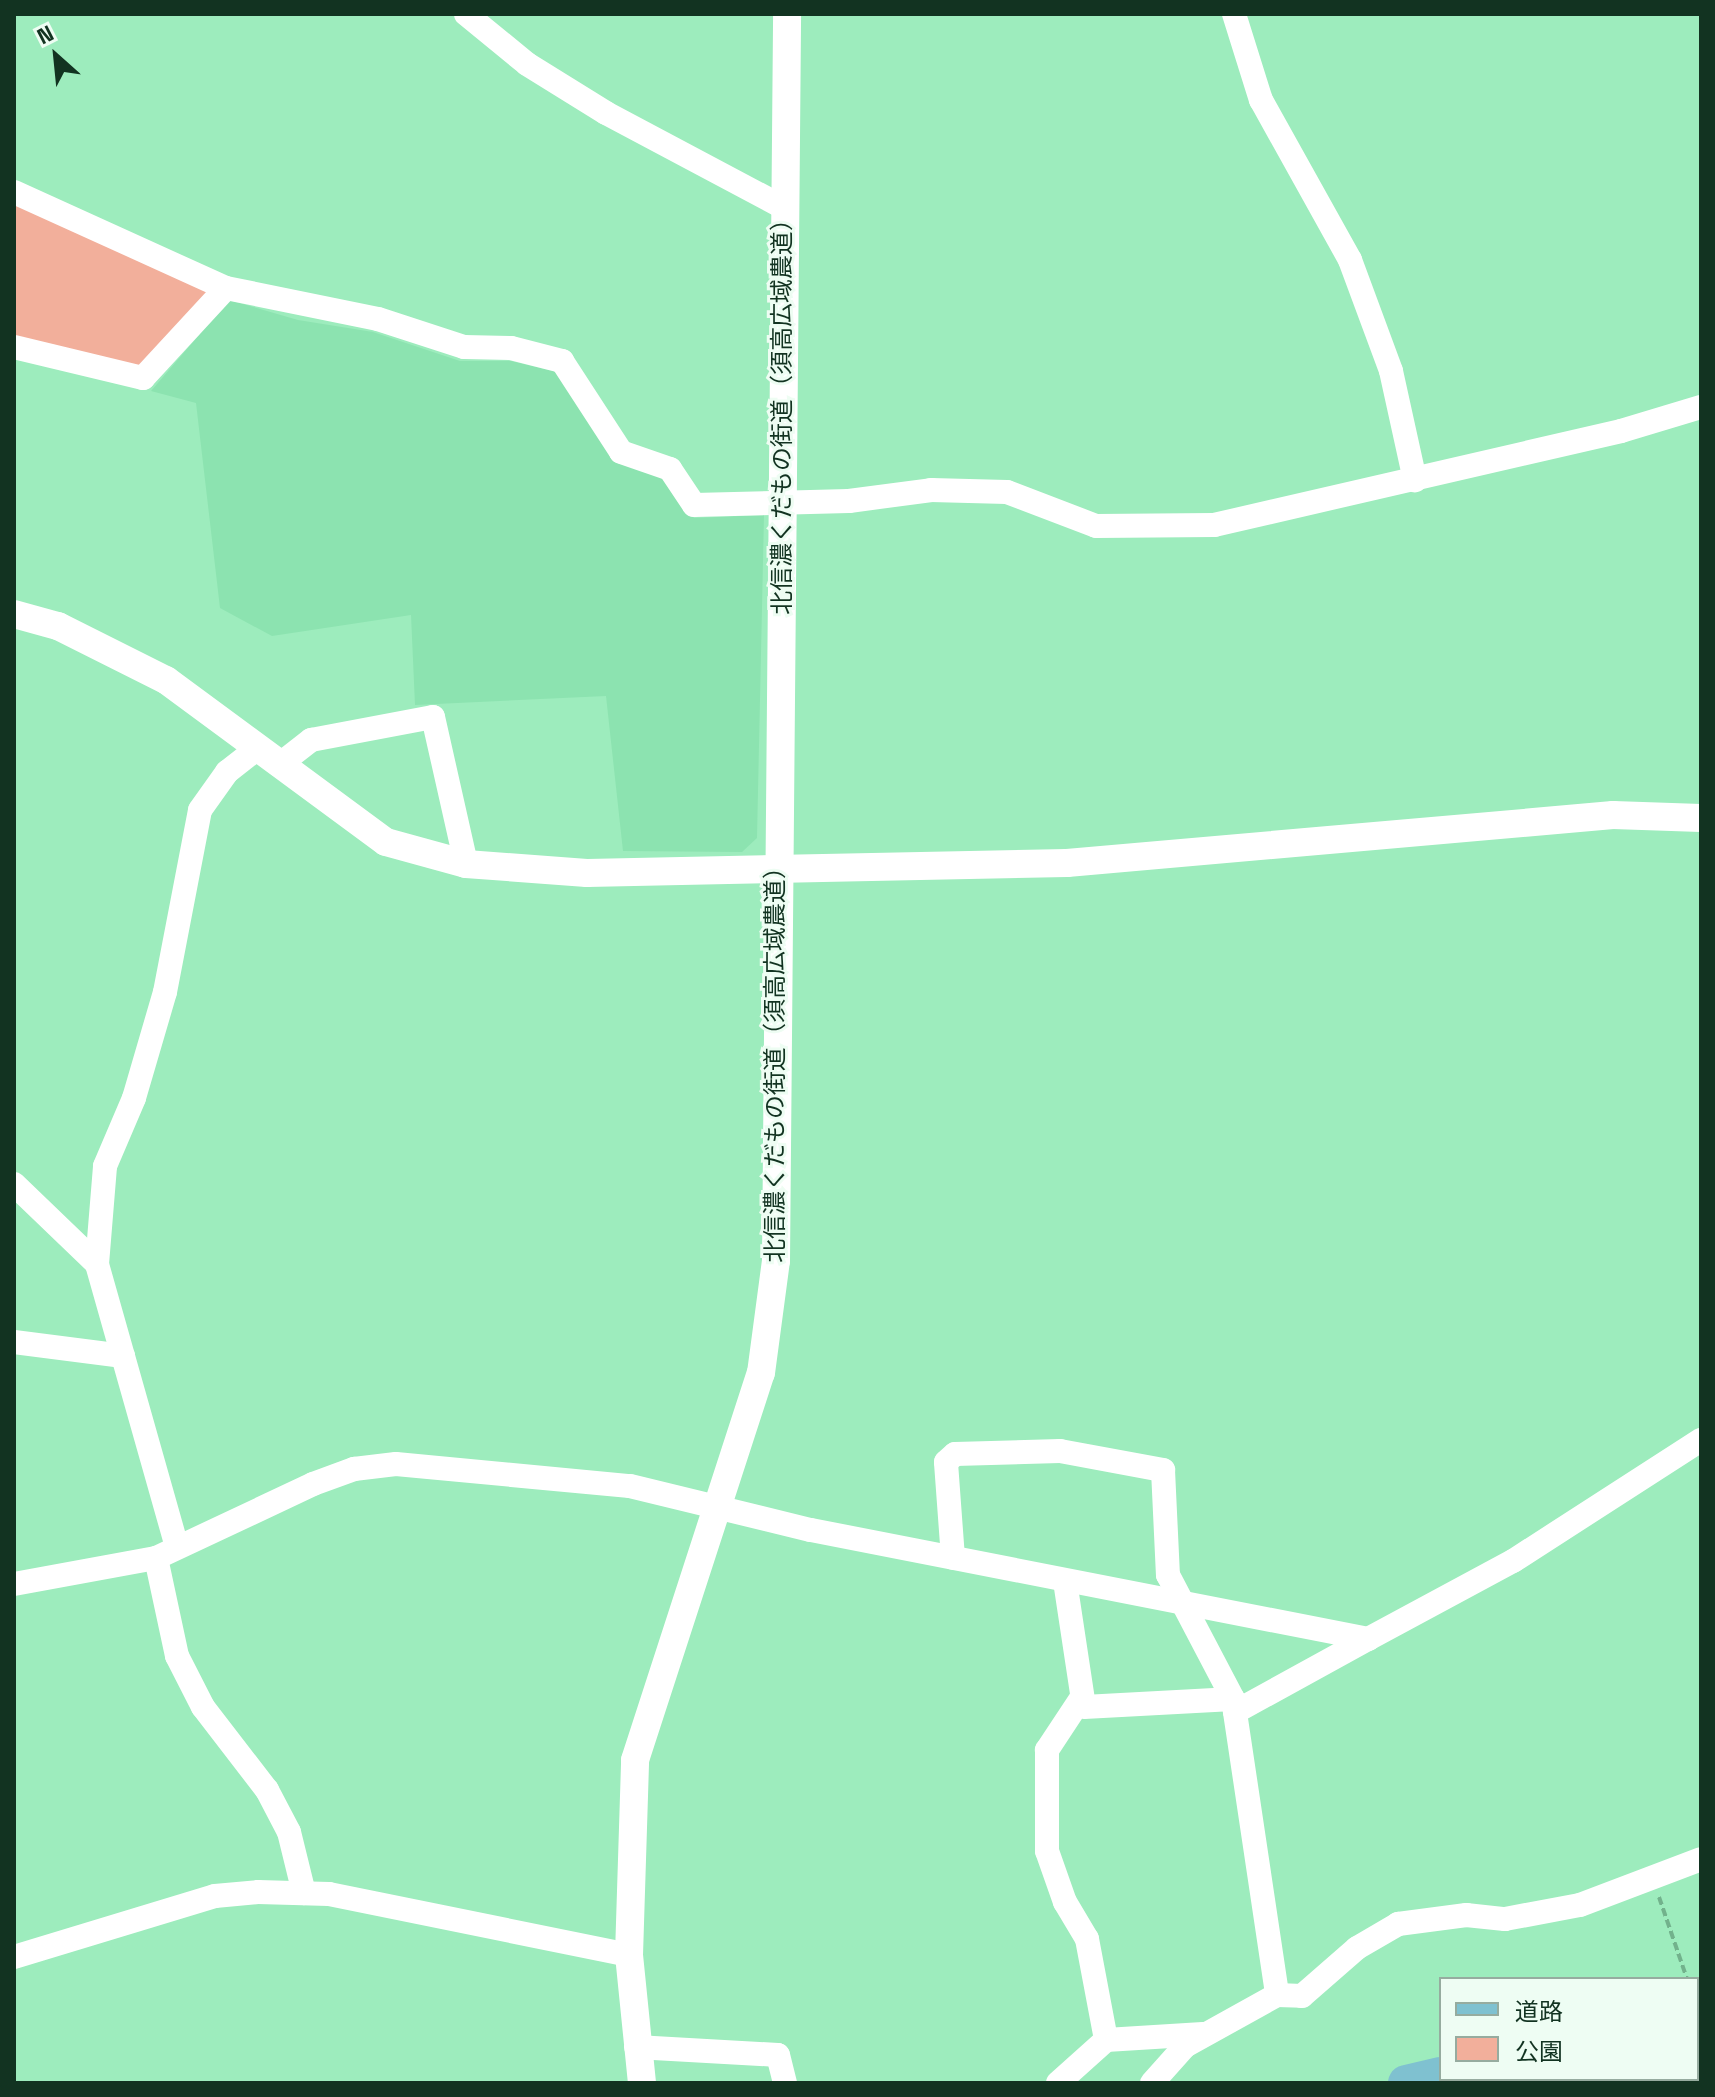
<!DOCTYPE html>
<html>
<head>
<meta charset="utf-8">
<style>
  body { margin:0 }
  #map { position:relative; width:1715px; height:2097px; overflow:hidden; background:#9decbd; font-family:"Space Grotesk","Noto Sans JP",sans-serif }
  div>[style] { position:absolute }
  .built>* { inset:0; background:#8ce3b0 }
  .green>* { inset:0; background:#f2af9b }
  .path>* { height:4px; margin-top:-2px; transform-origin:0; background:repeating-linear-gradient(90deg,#72b28c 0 8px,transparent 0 12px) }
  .minor>* { height:24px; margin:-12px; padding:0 12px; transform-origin:12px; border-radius:12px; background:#fff }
  .tertiary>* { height:28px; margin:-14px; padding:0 14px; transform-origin:14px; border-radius:14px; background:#fff }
  .primary>* { height:36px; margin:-18px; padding:0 18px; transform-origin:18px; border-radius:18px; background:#7fc1d0 }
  span { translate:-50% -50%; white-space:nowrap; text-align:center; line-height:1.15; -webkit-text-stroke:6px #eefdf3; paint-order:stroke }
  .street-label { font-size:24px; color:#123321 }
  .frame { position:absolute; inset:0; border:16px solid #123321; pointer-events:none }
  .legend { position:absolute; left:1439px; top:1977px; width:260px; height:104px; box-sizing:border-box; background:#eefdf3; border:2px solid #96ac9f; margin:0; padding:10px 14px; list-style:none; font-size:24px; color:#123321 }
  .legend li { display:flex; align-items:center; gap:16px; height:40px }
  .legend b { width:40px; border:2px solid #96ac9f }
  .north { position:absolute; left:16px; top:16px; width:80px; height:80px; -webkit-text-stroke:6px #eefdf3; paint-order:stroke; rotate:333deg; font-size:22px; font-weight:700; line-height:32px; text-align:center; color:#123321 }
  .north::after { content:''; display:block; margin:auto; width:28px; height:36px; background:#123321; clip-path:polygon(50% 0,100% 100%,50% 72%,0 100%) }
</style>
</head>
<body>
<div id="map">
  <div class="built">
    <div style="clip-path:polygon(229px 300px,298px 320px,373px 332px,460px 361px,511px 361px,557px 372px,663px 478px,694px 518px,764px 515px,757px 838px,742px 852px,623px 851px,606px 696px,415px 705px,411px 615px,272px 636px,220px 608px,196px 403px,151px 391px)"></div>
  </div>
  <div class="green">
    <div style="clip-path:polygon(14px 203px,216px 289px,141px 371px,14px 337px)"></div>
  </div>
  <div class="path">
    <div style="left:1659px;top:1897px;width:87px;rotate:71.1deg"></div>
  </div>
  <div class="minor">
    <div style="left:466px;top:14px;width:79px;rotate:39.3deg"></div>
    <div style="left:527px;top:64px;width:93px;rotate:31.8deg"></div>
    <div style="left:606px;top:113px;width:200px;rotate:28deg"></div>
    <div style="left:1234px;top:14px;width:90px;rotate:72.6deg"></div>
    <div style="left:1261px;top:100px;width:183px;rotate:60.9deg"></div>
    <div style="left:1350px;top:260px;width:118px;rotate:69.7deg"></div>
    <div style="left:1391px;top:371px;width:112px;rotate:77.6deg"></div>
    <div style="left:14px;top:192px;width:233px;rotate:24.4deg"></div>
    <div style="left:14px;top:347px;width:133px;rotate:13.5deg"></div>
    <div style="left:143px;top:378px;width:122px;rotate:-47.3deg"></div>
    <div style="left:226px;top:288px;width:155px;rotate:11.5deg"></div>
    <div style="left:378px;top:319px;width:90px;rotate:18deg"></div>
    <div style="left:464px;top:347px;width:47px;rotate:1.2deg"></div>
    <div style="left:511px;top:348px;width:53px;rotate:14.3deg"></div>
    <div style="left:562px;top:361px;width:108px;rotate:57deg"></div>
    <div style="left:621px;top:452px;width:52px;rotate:19.1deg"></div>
    <div style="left:670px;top:469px;width:43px;rotate:56.3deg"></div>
    <div style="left:694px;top:505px;width:155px;rotate:-1.5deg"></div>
    <div style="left:849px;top:501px;width:83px;rotate:-7.6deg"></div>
    <div style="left:931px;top:490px;width:76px;rotate:1.5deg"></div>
    <div style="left:1007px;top:492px;width:95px;rotate:20.9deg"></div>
    <div style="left:1096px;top:526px;width:118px;rotate:-0.5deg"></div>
    <div style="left:1214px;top:525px;width:418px;rotate:-13deg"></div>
    <div style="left:1621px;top:431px;width:84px;rotate:-16.7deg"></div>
    <div style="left:279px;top:765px;width:41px;rotate:-38deg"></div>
    <div style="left:311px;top:740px;width:124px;rotate:-10.7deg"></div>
    <div style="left:433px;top:717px;width:151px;rotate:77.3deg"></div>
    <div style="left:14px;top:1184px;width:115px;rotate:43.9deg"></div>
    <div style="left:14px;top:1342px;width:110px;rotate:7.3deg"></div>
    <div style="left:177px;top:1547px;width:294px;rotate:-105.8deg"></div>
    <div style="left:97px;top:1264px;width:98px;rotate:-85.3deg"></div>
    <div style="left:105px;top:1166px;width:74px;rotate:-66.9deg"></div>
    <div style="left:134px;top:1098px;width:110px;rotate:-73.7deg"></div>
    <div style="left:165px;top:992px;width:185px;rotate:-79.1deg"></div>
    <div style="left:200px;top:810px;width:47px;rotate:-54.6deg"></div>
    <div style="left:227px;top:772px;width:39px;rotate:-38deg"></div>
    <div style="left:156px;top:1558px;width:100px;rotate:77.9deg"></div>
    <div style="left:177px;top:1656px;width:57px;rotate:63deg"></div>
    <div style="left:203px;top:1707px;width:105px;rotate:52.4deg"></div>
    <div style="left:267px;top:1790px;width:47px;rotate:62.4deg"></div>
    <div style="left:289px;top:1832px;width:63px;rotate:76.2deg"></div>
    <div style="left:953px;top:1558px;width:96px;rotate:-94.2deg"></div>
    <div style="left:946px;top:1462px;width:12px;rotate:-42deg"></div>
    <div style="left:955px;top:1454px;width:105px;rotate:-1.6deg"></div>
    <div style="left:1060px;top:1451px;width:105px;rotate:10.5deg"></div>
    <div style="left:1163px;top:1470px;width:105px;rotate:87.3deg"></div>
    <div style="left:1168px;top:1575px;width:140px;rotate:62.3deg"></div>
    <div style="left:1233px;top:1699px;width:299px;rotate:81.5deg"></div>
    <div style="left:1065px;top:1581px;width:127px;rotate:81.4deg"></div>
    <div style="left:1084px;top:1707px;width:149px;rotate:-3.1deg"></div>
    <div style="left:14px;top:1584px;width:144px;rotate:-10.4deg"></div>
    <div style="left:156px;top:1558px;width:174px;rotate:-25.2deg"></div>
    <div style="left:313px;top:1484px;width:44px;rotate:-20.1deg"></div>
    <div style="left:354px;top:1469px;width:42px;rotate:-6.8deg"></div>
    <div style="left:396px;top:1464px;width:235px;rotate:5.4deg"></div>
    <div style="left:630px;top:1486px;width:186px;rotate:13.7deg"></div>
    <div style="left:811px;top:1530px;width:568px;rotate:11.07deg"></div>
    <div style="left:1368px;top:1639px;width:165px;rotate:-28.3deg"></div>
    <div style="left:1513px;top:1561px;width:224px;rotate:-32.8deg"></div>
    <div style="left:1082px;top:1697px;width:64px;rotate:123.4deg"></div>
    <div style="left:1047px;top:1750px;width:101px;rotate:90deg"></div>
    <div style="left:1047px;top:1851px;width:54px;rotate:70.6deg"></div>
    <div style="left:1065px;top:1902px;width:43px;rotate:59.3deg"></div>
    <div style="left:1087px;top:1939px;width:103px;rotate:79.3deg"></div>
    <div style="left:1106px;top:2040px;width:97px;rotate:-3.5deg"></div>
    <div style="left:1235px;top:1712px;width:152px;rotate:-28.8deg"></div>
    <div style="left:14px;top:1957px;width:210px;rotate:-16.9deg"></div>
    <div style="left:215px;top:1896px;width:43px;rotate:-5.3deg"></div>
    <div style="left:258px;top:1892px;width:71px;rotate:1.6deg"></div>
    <div style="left:329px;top:1894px;width:306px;rotate:11.5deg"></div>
    <div style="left:636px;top:2047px;width:142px;rotate:3.2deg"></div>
    <div style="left:778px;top:2055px;width:29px;rotate:76deg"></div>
    <div style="left:1058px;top:2083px;width:64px;rotate:-41.9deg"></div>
    <div style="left:1152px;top:2083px;width:50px;rotate:-48.3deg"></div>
    <div style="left:1185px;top:2046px;width:105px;rotate:-29deg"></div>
    <div style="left:1277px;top:1995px;width:25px;rotate:2deg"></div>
    <div style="left:1302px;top:1996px;width:73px;rotate:-41.1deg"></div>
    <div style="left:1357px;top:1948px;width:48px;rotate:-30.3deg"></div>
    <div style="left:1398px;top:1924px;width:69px;rotate:-7.5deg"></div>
    <div style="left:1466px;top:1915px;width:39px;rotate:6deg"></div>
    <div style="left:1505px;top:1919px;width:76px;rotate:-10.6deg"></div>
    <div style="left:1580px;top:1905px;width:129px;rotate:-20.8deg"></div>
  </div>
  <div class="tertiary">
    <div style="left:14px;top:614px;width:46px;rotate:15.3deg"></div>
    <div style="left:58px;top:626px;width:121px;rotate:26.6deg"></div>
    <div style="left:166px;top:680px;width:273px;rotate:36.4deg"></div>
    <div style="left:386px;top:842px;width:83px;rotate:15.4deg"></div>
    <div style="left:466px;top:864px;width:121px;rotate:4.3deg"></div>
    <div style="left:587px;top:873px;width:480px;rotate:-1.2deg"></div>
    <div style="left:1067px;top:863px;width:548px;rotate:-5.02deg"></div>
    <div style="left:1613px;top:815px;width:88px;rotate:2deg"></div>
    <div style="left:642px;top:2083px;width:129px;rotate:-95.8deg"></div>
    <div style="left:629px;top:1955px;width:195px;rotate:-88.2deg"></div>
    <div style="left:635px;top:1760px;width:407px;rotate:-72deg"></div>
    <div style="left:761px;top:1373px;width:113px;rotate:-82.4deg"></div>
    <div style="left:776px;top:1261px;width:1247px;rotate:-89.49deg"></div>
  </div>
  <div class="primary">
    <div style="left:1697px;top:2018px;width:4px;rotate:-14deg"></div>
    <div style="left:1406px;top:2083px;width:36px;rotate:-13deg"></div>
  </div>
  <div class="street-label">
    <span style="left:782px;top:411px;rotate:-90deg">北信濃くだもの街道（須高広域農道）</span>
    <span style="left:775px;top:1059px;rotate:-90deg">北信濃くだもの街道（須高広域農道）</span>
  </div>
  <div class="frame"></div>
  <ul class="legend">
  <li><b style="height:10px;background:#7fc1d0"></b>道路</li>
  <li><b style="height:22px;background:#f2af9b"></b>公園</li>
  </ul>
  <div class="north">N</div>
</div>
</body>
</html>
